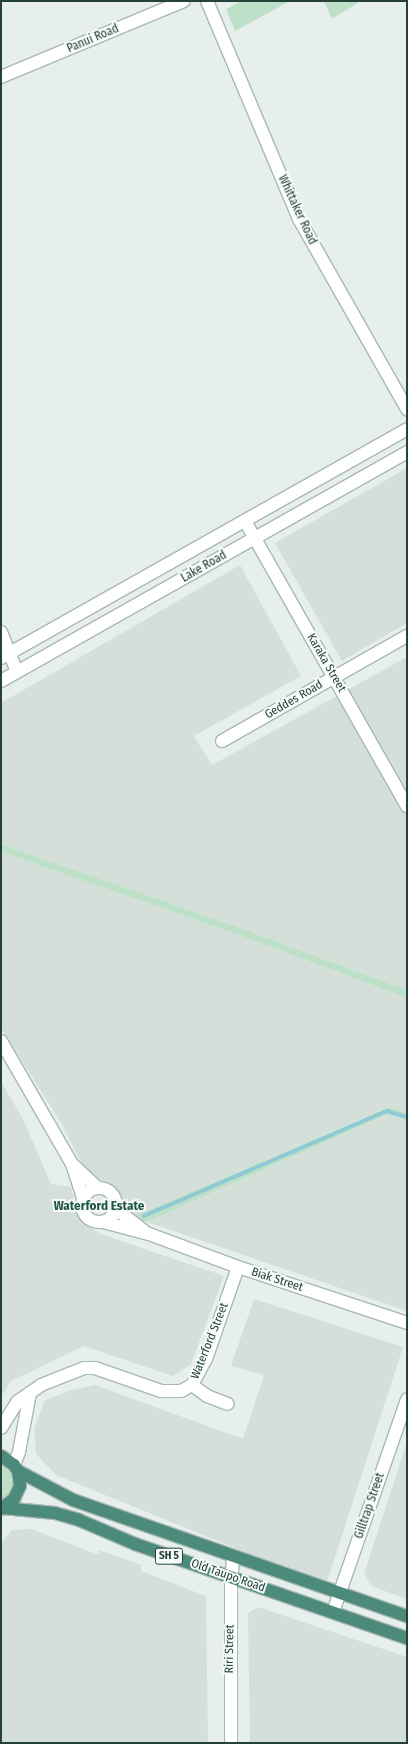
<!DOCTYPE html>
<html>
<head>
<meta charset="utf-8">
<style>
  body { margin:0 }
  #map { position:relative; width:408px; height:1744px; overflow:hidden; background:#e6efeb; font-family:"Fira Sans Condensed",sans-serif }
  div>[style] { position:absolute }
  .built>* { inset:0; background:#d4dfda }
  .green>* { inset:0; background:#bfe0c8 }
  .stream>* { height:3.5px; margin:-1.75px; padding:0 1.75px; transform-origin:1.75px; border-radius:1.75px; background:#8ec9d4 }
  .roads { filter:drop-shadow(1px 0 #a8b8b2) drop-shadow(-1px 0 #a8b8b2) drop-shadow(0 1px #a8b8b2) drop-shadow(0 -1px #a8b8b2) }
  .minor>* { height:12px; margin:-6px; padding:0 6px; transform-origin:6px; border-radius:6px; background:#fff }
  .minor>.ring { margin:-6px; padding:0; box-sizing:content-box; background:none; border:12px solid #fff; border-radius:50% }
  .secondary>* { height:12px; margin:-6px; padding:0 6px; transform-origin:6px; border-radius:6px; background:#fff }
  .trunk>* { height:12px; margin:-6px; padding:0 6px; transform-origin:6px; border-radius:6px; background:#4c8a7c }
  span { translate:-50% -50%; white-space:nowrap; text-align:center; line-height:1.15; -webkit-text-stroke:4px #f7fbf9; paint-order:stroke }
  .shield-label span { padding:1px 3px; background:#f7fbf9; border:1px solid; border-radius:3px; -webkit-text-stroke-width:0 }
  .shield-label { font-size:11px; color:#24423a; font-weight:700 }
  .street-label { font-size:12px; color:#24423a }
  .neighbourhood-label { font-size:13px; color:#1f5548; font-weight:700 }
  .frame { position:absolute; inset:0; border:2px solid #24423a; pointer-events:none }
</style>
</head>
<body>
<div id="map">
  <div class="built">
    <div style="clip-path:polygon(407px 468px,407px 623px,342px 661px,275px 543px)"></div>
    <div style="clip-path:polygon(240px 565px,301px 676px,194px 736px,212px 765px,407px 657px,407px 990px,238px 927px,1px 844px,1px 703px)"></div>
    <div style="clip-path:polygon(1px 852px,236px 934px,407px 998px,407px 1113px,389px 1107px,132px 1217px,113px 1186px,89px 1174px,81px 1162px,60px 1121px,1px 1028px)"></div>
    <div style="clip-path:polygon(1px 1082px,22px 1117px,51px 1184px,71px 1187px,76px 1209px,84px 1224px,101px 1234px,224px 1276px,191px 1364px,173px 1376px,84px 1346px,11px 1381px,1px 1397px)"></div>
    <div style="clip-path:polygon(390px 1114px,407px 1120px,407px 1311px,147px 1222px)"></div>
    <div style="clip-path:polygon(254px 1299px,403px 1347px,326px 1585px,56px 1475px,36px 1454px,34px 1429px,44px 1401px,71px 1390px,95px 1385px,243px 1439px,264px 1375px,231px 1366px)"></div>
    <div style="clip-path:polygon(407px 1442px,407px 1599px,371px 1586px,364px 1574px)"></div>
    <div style="clip-path:polygon(31px 1529px,99px 1555px,99px 1550px,141px 1565px,141px 1571px,206px 1596px,208px 1743px,1px 1743px,1px 1543px,12px 1530px)"></div>
    <div style="clip-path:polygon(258px 1607px,407px 1657px,407px 1743px,250px 1743px,248px 1613px)"></div>
  </div>
  <div class="green">
    <div style="clip-path:polygon(241px 1px,290px 1px,235px 31px,226px 9px)"></div>
    <div style="clip-path:polygon(324px 1px,361px 1px,332px 19px)"></div>
    <div style="clip-path:polygon(1px 844px,238px 927px,407px 990px,407px 998px,236px 934px,1px 852px)"></div>
    <div style="clip-path:polygon(390px 1107px,407px 1113px,407px 1120px,389px 1114px,147px 1222px,132px 1217px)"></div>
    <div style="clip-path:polygon(1px 1465px,10px 1472px,13px 1485px,8px 1498px,1px 1503px)"></div>
  </div>
  <div class="stream">
    <div style="left:144px;top:1216px;width:265px;rotate:-23.4deg"></div>
    <div style="left:387px;top:1111px;width:21px;rotate:17deg"></div>
  </div>
  <div class="roads">
    <div class="minor">
      <div style="left:207px;top:1px;width:237px;rotate:67.1deg"></div>
      <div style="left:299px;top:219px;width:219px;rotate:60.4deg"></div>
      <div style="left:1px;top:77px;width:198px;rotate:-22.6deg"></div>
      <div style="left:245px;top:521px;width:328px;rotate:60.4deg"></div>
      <div style="left:1px;top:632px;width:43px;rotate:68.2deg"></div>
      <div style="left:222px;top:741px;width:213px;rotate:-29.6deg"></div>
      <div style="left:1px;top:1041px;width:142px;rotate:60deg"></div>
      <div style="left:72px;top:1164px;width:35px;rotate:43deg"></div>
      <div style="left:72px;top:1164px;width:36px;rotate:72deg"></div>
      <div class="ring" style="left:82px;top:1188px;width:22px;height:22px"></div>
      <div style="left:116px;top:1209px;width:36px;rotate:38deg"></div>
      <div style="left:103px;top:1222px;width:48px;rotate:14.6deg"></div>
      <div style="left:149px;top:1234px;width:95px;rotate:20.3deg"></div>
      <div style="left:238px;top:1267px;width:178px;rotate:18.3deg"></div>
      <div style="left:192px;top:1385px;width:19px;rotate:36deg"></div>
      <div style="left:207px;top:1396px;width:22px;rotate:21deg"></div>
      <div style="left:1px;top:1428px;width:31px;rotate:-58deg"></div>
      <div style="left:17px;top:1402px;width:29px;rotate:-35deg"></div>
      <div style="left:41px;top:1385px;width:46px;rotate:-21.6deg"></div>
      <div style="left:84px;top:1368px;width:11px"></div>
      <div style="left:95px;top:1368px;width:70px;rotate:19.2deg"></div>
      <div style="left:161px;top:1391px;width:20px"></div>
      <div style="left:181px;top:1391px;width:13px;rotate:-29deg"></div>
      <div style="left:192px;top:1385px;width:30px;rotate:-62deg"></div>
      <div style="left:206px;top:1359px;width:97px;rotate:-70.8deg"></div>
      <div style="left:14px;top:1465px;width:14px;rotate:-69deg"></div>
      <div style="left:19px;top:1452px;width:60px;rotate:-79.4deg"></div>
      <div style="left:333px;top:1612px;width:225px;rotate:-70.8deg"></div>
      <div style="left:231px;top:1743px;width:157px;rotate:-90deg"></div>
      <div style="left:231px;top:1586px;width:30px;rotate:-86deg"></div>
    </div>
    <div class="secondary">
      <div style="left:1px;top:658px;width:466px;rotate:-29.4deg"></div>
      <div style="left:1px;top:681px;width:466px;rotate:-29.4deg"></div>
    </div>
    <div class="trunk">
      <div style="left:1px;top:1456px;width:16px;rotate:35deg"></div>
      <div style="left:14px;top:1465px;width:7px;rotate:56deg"></div>
      <div style="left:18px;top:1471px;width:15px;rotate:82deg"></div>
      <div style="left:20px;top:1486px;width:14px;rotate:115deg"></div>
      <div style="left:14px;top:1499px;width:16px;rotate:142deg"></div>
      <div style="left:18px;top:1471px;width:62px;rotate:27.8deg"></div>
      <div style="left:73px;top:1500px;width:354px;rotate:19.2deg"></div>
      <div style="left:3px;top:1508px;width:52px;rotate:5.5deg"></div>
      <div style="left:55px;top:1513px;width:25px;rotate:16deg"></div>
      <div style="left:79px;top:1520px;width:61px;rotate:23.2deg"></div>
      <div style="left:135px;top:1544px;width:288px;rotate:19.1deg"></div>
    </div>
  </div>
  <div class="shield-label">
    <span style="left:169px;top:1556px">SH 5</span>
  </div>
  <div class="street-label">
    <span style="left:93px;top:39px;rotate:-23deg">Panui Road</span>
    <span style="left:297px;top:210px;rotate:65deg">Whittaker Road</span>
    <span style="left:204px;top:567px;rotate:-30deg">Lake Road</span>
    <span style="left:326px;top:663px;rotate:60deg">Karaka Street</span>
    <span style="left:294px;top:700px;rotate:-30deg">Geddes Road</span>
    <span style="left:277px;top:1280px;rotate:18deg">Biak Street</span>
    <span style="left:210px;top:1341px;rotate:-68deg">Waterford Street</span>
    <span style="left:370px;top:1506px;rotate:-71deg">Gilltrap Street</span>
    <span style="left:228px;top:1576px;rotate:19deg">Old Taupo Road</span>
    <span style="left:230px;top:1649px;rotate:-89deg">Riri Street</span>
  </div>
  <div class="neighbourhood-label">
    <span style="left:99px;top:1206px">Waterford Estate</span>
  </div>
  <div class="frame"></div>
</div>
</body>
</html>
